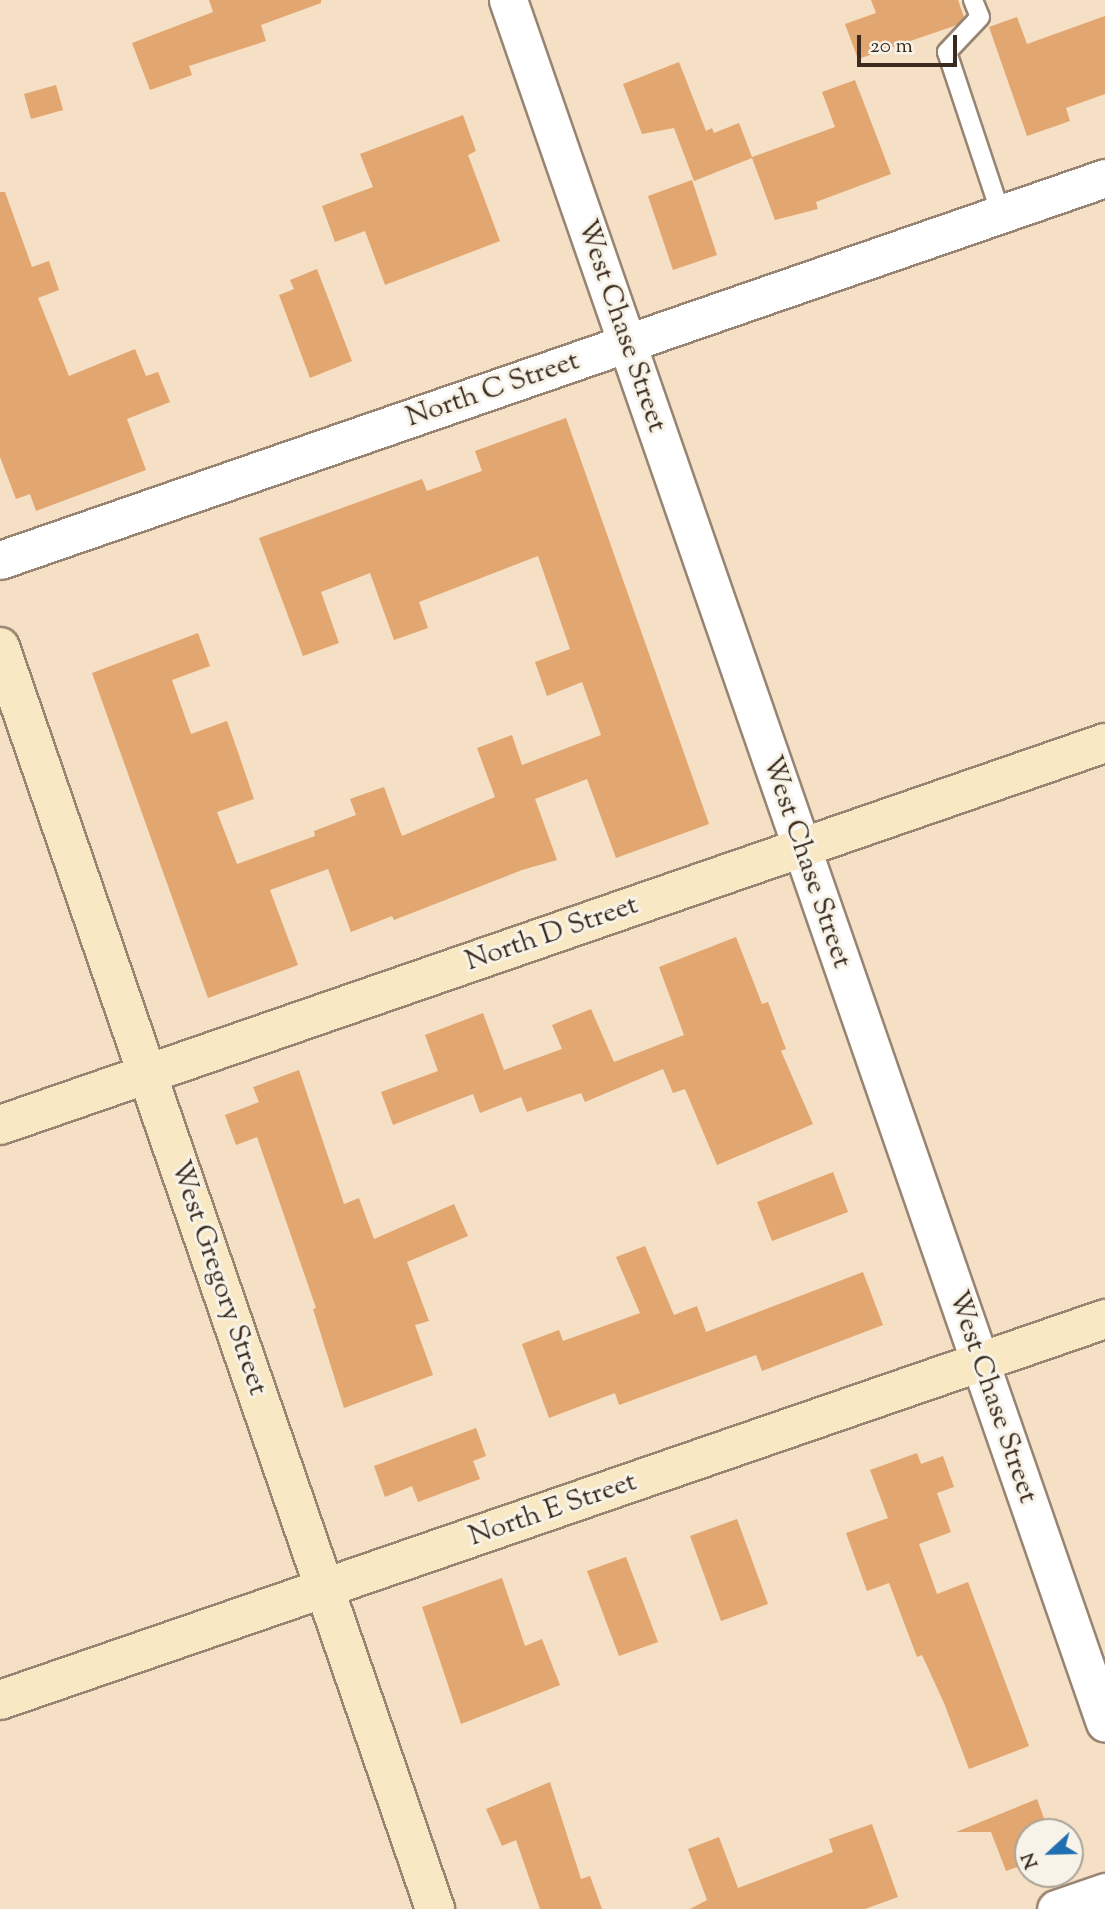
<!DOCTYPE html>
<html>
<head>
<meta charset="utf-8">
<style>
  body { margin:0 }
  #map { position:relative; width:1105px; height:1909px; overflow:hidden; background:#f5dfc5; font-family:"Sorts Mill Goudy",serif }
  div>[style] { position:absolute }
  .building>* { inset:0; background:#e2a670 }
  .roads { filter:drop-shadow(2px 0 #988472) drop-shadow(-2px 0 #988472) drop-shadow(0 2px #988472) drop-shadow(0 -2px #988472) }
  .lane>* { height:18px; margin:-9px; padding:0 9px; transform-origin:9px; border-radius:9px; background:#fff }
  .street>* { height:37px; margin:-18.5px; padding:0 18.5px; transform-origin:18.5px; border-radius:18.5px; background:#fff }
  .secondary>* { height:38px; margin:-19px; padding:0 19px; transform-origin:19px; border-radius:19px; background:#f8e8c3 }
  span { translate:-50% -50%; white-space:nowrap; text-align:center; line-height:1.15; -webkit-text-stroke:6px #f7f3e8; paint-order:stroke }
  .street-label { font-size:28px; color:#3b2a1e }
  .north { position:absolute; left:1014px; top:1818px; width:70px; height:70px; box-sizing:border-box; background:#f7f3e8; border:2px solid #aca397; border-radius:50%; rotate:248deg; font-size:19px; font-weight:700; line-height:28px; text-align:center; color:#3b2a1e }
  .north::after { content:''; display:block; margin:auto; width:24px; height:32px; background:#1f6fb2; clip-path:polygon(50% 0,100% 100%,50% 72%,0 100%) }
  .scale { position:absolute; left:857px; top:35px; width:100px; height:32px; box-sizing:border-box; border:4px solid #3b2a1e; border-top:0; padding-left:9px; font-size:21px; line-height:24px; white-space:nowrap; color:#3b2a1e; -webkit-text-stroke:5px #f7f3e8; paint-order:stroke }
</style>
</head>
<body>
<div id="map">
  <div class="building">
    <div style="clip-path:polygon(209px 0,321px 0,321px 3px,261px 25px,266px 41px,189px 66px,192px 75px,150px 90px,132px 43px,213px 12px)"></div>
    <div style="clip-path:polygon(871px 0,958px 0,964px 17px,957px 25px,858px 59px,845px 24px,876px 13px)"></div>
    <div style="clip-path:polygon(1105px 16px,1105px 94px,1066px 108px,1070px 121px,1027px 136px,989px 27px,1017px 17px,1027px 44px)"></div>
    <div style="clip-path:polygon(679px 62px,706px 131px,712px 128px,714px 133px,739px 123px,752px 157px,835px 127px,822px 92px,855px 80px,891px 174px,816px 202px,818px 209px,775px 220px,752px 158px,694px 181px,674px 128px,642px 134px,623px 84px)"></div>
    <div style="clip-path:polygon(56px 85px,63px 110px,31px 119px,24px 94px)"></div>
    <div style="clip-path:polygon(463px 115px,476px 151px,468px 155px,500px 241px,385px 285px,365px 231px,335px 242px,322px 206px,373px 187px,360px 154px)"></div>
    <div style="clip-path:polygon(692px 180px,717px 255px,673px 270px,648px 196px)"></div>
    <div style="clip-path:polygon(0 192px,5px 192px,32px 267px,49px 261px,59px 290px,38px 298px,69px 376px,135px 349px,146px 376px,158px 372px,170px 402px,127px 419px,146px 470px,36px 511px,30px 494px,16px 499px,0 457px)"></div>
    <div style="clip-path:polygon(317px 269px,352px 361px,310px 378px,279px 295px,294px 289px,290px 280px)"></div>
    <div style="clip-path:polygon(566px 418px,709px 824px,616px 858px,587px 779px,535px 799px,557px 860px,522px 870px,394px 920px,392px 916px,351px 932px,328px 869px,270px 890px,298px 965px,208px 998px,92px 673px,198px 633px,210px 666px,172px 680px,191px 734px,227px 721px,239px 755px,254px 799px,217px 812px,237px 864px,315px 836px,314px 831px,356px 815px,350px 799px,384px 787px,402px 836px,495px 797px,477px 748px,512px 735px,522px 765px,601px 735px,582px 682px,547px 696px,535px 662px,570px 649px,538px 556px,419px 602px,428px 628px,394px 640px,370px 573px,321px 592px,339px 643px,303px 656px,259px 538px,422px 479px,427px 491px,482px 471px,475px 451px)"></div>
    <div style="clip-path:polygon(736px 937px,762px 1004px,768px 1002px,786px 1049px,781px 1051px,813px 1124px,717px 1165px,685px 1089px,673px 1093px,663px 1069px,585px 1102px,581px 1093px,527px 1112px,521px 1097px,480px 1113px,473px 1094px,393px 1125px,381px 1092px,438px 1071px,425px 1035px,483px 1013px,504px 1070px,562px 1049px,552px 1025px,591px 1009px,614px 1062px,684px 1035px,659px 967px)"></div>
    <div style="clip-path:polygon(299px 1070px,344px 1204px,359px 1198px,374px 1239px,454px 1204px,468px 1236px,407px 1262px,429px 1321px,415px 1325px,433px 1375px,344px 1408px,313px 1309px,316px 1308px,257px 1137px,236px 1145px,225px 1115px,259px 1102px,253px 1087px)"></div>
    <div style="clip-path:polygon(833px 1172px,848px 1212px,772px 1241px,757px 1202px)"></div>
    <div style="clip-path:polygon(645px 1246px,674px 1315px,697px 1306px,706px 1332px,863px 1272px,883px 1325px,762px 1371px,756px 1355px,619px 1405px,615px 1393px,549px 1418px,522px 1344px,559px 1330px,563px 1341px,640px 1313px,616px 1257px)"></div>
    <div style="clip-path:polygon(476px 1428px,486px 1456px,473px 1461px,480px 1479px,418px 1502px,412px 1486px,385px 1497px,374px 1466px)"></div>
    <div style="clip-path:polygon(917px 1453px,921px 1464px,943px 1456px,954px 1487px,937px 1493px,951px 1532px,919px 1544px,937px 1594px,968px 1582px,1029px 1746px,969px 1769px,944px 1703px,922px 1655px,917px 1657px,889px 1583px,867px 1591px,846px 1533px,888px 1518px,870px 1470px)"></div>
    <div style="clip-path:polygon(737px 1519px,768px 1604px,721px 1621px,690px 1536px)"></div>
    <div style="clip-path:polygon(626px 1557px,658px 1642px,619px 1656px,587px 1571px)"></div>
    <div style="clip-path:polygon(502px 1578px,525px 1646px,542px 1639px,560px 1685px,461px 1724px,422px 1607px)"></div>
    <div style="clip-path:polygon(550px 1782px,581px 1879px,590px 1876px,602px 1909px,540px 1909px,516px 1840px,502px 1846px,486px 1809px)"></div>
    <div style="clip-path:polygon(1037px 1799px,1049px 1832px,1028px 1832px,1028px 1863px,1006px 1871px,991px 1832px,956px 1832px)"></div>
    <div style="clip-path:polygon(872px 1824px,898px 1897px,865px 1909px,690px 1909px,707px 1900px,688px 1849px,719px 1837px,738px 1888px,833px 1852px,829px 1839px)"></div>
  </div>
  <div class="roads">
    <div class="lane">
      <div style="left:973px;top:0;width:18px;rotate:68deg"></div>
      <div style="left:980px;top:17px;width:48px;rotate:133.3deg"></div>
      <div style="left:947px;top:52px;width:171px;rotate:71.6deg"></div>
    </div>
    <div class="street">
      <div style="left:508px;top:0;width:1823px;rotate:70.89deg"></div>
      <div style="left:0;top:560px;width:1169px;rotate:-19.07deg"></div>
      <div style="left:1056px;top:1909px;width:52px;rotate:-19.1deg"></div>
    </div>
    <div class="secondary">
      <div style="left:0;top:647px;width:1335px;rotate:70.98deg"></div>
      <div style="left:0;top:1125px;width:1169px;rotate:-19.07deg"></div>
      <div style="left:0;top:1700px;width:1169px;rotate:-19.02deg"></div>
    </div>
  </div>
  <div class="street-label">
    <span style="left:621px;top:326px;rotate:71deg">West Chase Street</span>
    <span style="left:493px;top:390px;rotate:-19deg">North C Street</span>
    <span style="left:806px;top:862px;rotate:71deg">West Chase Street</span>
    <span style="left:552px;top:934px;rotate:-19deg">North D Street</span>
    <span style="left:218px;top:1278px;rotate:71deg">West Gregory Street</span>
    <span style="left:992px;top:1397px;rotate:71deg">West Chase Street</span>
    <span style="left:553px;top:1510px;rotate:-19deg">North E Street</span>
  </div>
  <div class="north">N</div>
  <div class="scale">20 m</div>
</div>
</body>
</html>
